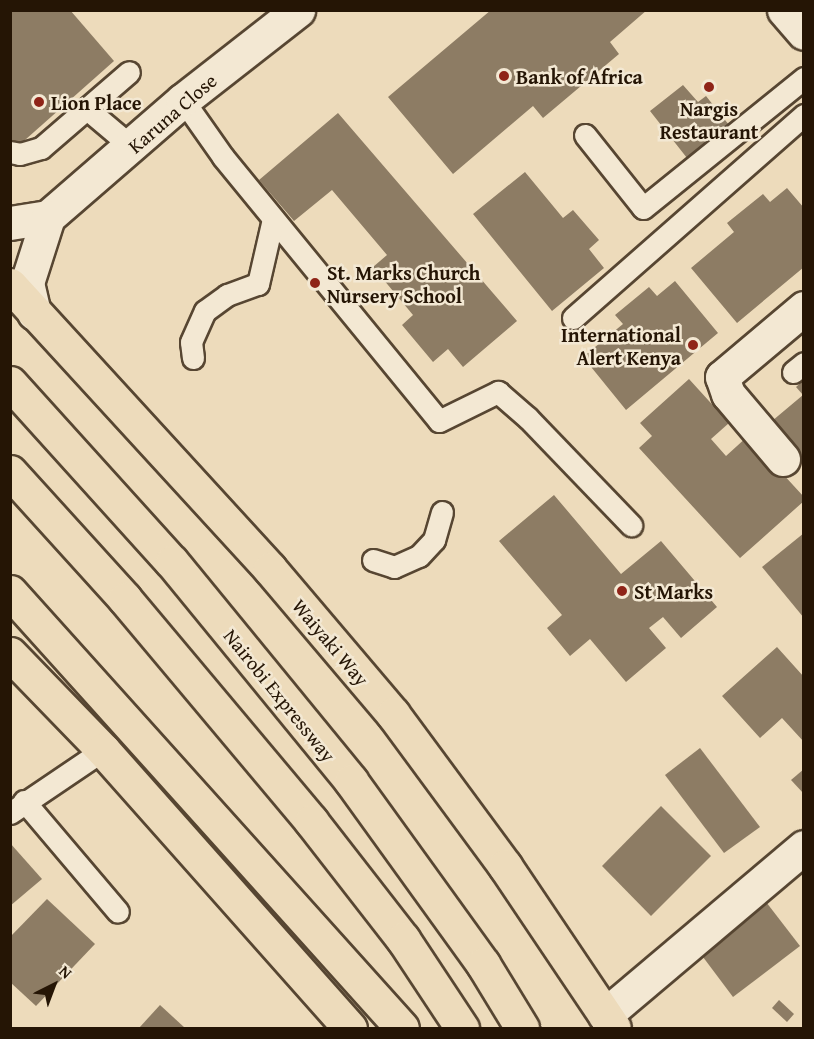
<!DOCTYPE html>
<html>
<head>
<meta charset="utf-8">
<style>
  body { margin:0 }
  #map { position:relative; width:814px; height:1039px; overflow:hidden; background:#eddbbb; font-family:"Gentium Book Plus",serif }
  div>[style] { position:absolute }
  .building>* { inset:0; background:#8d7c64 }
  .roads { filter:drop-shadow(2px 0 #574632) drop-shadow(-2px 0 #574632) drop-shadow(0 2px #574632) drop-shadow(0 -2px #574632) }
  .lane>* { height:21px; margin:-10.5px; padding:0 10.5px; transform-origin:10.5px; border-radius:10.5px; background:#f3e8d3 }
  .street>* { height:33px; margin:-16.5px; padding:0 16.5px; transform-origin:16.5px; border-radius:16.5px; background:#f3e8d3 }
  .highway>* { height:33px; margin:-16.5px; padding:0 16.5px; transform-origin:16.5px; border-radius:16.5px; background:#eddbbb }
  .dots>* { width:16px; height:16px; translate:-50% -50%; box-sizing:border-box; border:3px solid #f3e8d3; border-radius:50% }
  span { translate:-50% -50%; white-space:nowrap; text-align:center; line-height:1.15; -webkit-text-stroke:5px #f3e8d3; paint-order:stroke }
  .poi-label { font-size:20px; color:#251505; font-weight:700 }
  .left { translate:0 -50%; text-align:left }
  .right { translate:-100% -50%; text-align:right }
  .street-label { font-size:20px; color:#251505 }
  .frame { position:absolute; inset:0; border:12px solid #251505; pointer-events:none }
  .north { position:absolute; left:24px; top:955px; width:60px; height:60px; -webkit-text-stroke:4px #f3e8d3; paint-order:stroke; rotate:42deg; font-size:16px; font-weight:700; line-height:24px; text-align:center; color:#251505 }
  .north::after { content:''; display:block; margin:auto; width:21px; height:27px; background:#251505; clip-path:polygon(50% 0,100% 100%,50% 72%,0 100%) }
</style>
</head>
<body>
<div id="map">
  <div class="building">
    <div style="clip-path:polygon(10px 10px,70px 10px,114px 61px,16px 148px,10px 142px)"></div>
    <div style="clip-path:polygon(491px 10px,647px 10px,610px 42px,619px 54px,543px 118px,533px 106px,453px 174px,388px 97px)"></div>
    <div style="clip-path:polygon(683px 85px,698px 102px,706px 96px,729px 125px,687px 158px,650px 111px)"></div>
    <div style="clip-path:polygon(338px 113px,517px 321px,463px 367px,448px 349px,433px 362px,402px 325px,413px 315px,373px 267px,387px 255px,332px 190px,294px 221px,259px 180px)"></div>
    <div style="clip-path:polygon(525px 172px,563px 218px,573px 210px,599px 240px,589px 249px,604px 268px,552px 311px,473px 214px)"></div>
    <div style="clip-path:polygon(787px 188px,804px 208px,804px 267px,737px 323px,691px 268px,734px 232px,727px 223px,763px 194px,770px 202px)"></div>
    <div style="clip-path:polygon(675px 281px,718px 333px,626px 410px,583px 357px,623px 324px,615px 315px,649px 287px,657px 296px)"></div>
    <div style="clip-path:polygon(689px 379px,729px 423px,711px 439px,726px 456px,748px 436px,804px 497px,804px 501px,740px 558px,639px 448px,652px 436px,640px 423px)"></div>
    <div style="clip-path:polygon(804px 380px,804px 458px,772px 421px,803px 395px,796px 387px)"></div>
    <div style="clip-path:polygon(554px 495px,621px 574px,661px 541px,717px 607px,681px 638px,663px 617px,649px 628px,666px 648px,626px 682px,590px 639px,570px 656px,547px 628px,562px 615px,499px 541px)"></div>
    <div style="clip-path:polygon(804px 533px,804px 618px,762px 567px)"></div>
    <div style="clip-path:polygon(777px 647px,804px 677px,804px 742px,782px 718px,760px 738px,722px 696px)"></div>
    <div style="clip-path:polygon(700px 748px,760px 827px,724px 853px,665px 775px)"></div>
    <div style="clip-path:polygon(804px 769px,804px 794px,791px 780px)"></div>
    <div style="clip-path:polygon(661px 806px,711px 856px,651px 916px,602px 866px)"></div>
    <div style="clip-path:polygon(10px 843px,42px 879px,10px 906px)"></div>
    <div style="clip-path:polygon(763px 898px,800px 946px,733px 997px,697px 949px)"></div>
    <div style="clip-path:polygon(47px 899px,95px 944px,36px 1006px,10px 982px,10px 937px)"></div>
    <div style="clip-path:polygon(779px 1000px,794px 1014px,787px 1022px,772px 1008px)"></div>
    <div style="clip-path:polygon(160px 1005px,185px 1028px,139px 1028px)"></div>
  </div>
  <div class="roads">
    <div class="lane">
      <div style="left:183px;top:100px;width:70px;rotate:54.9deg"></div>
      <div style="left:223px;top:157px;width:341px;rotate:50.7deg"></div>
      <div style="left:439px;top:421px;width:66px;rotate:-26.2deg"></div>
      <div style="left:498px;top:392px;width:40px;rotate:41deg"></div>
      <div style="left:528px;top:418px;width:149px;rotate:46.1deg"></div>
      <div style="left:87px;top:109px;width:59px;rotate:40.2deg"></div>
      <div style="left:585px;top:135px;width:93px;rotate:51.5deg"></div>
      <div style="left:643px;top:208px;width:207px;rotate:-38.9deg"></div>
      <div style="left:10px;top:152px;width:10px;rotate:11deg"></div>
      <div style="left:20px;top:154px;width:22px;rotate:-16deg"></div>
      <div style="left:41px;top:148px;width:116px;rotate:-40.8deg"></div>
      <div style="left:573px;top:318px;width:308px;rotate:-41.3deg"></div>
      <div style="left:193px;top:358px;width:16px;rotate:-97deg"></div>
      <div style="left:191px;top:342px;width:34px;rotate:-66deg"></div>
      <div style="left:205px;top:311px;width:27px;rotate:-36deg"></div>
      <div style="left:227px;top:295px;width:33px;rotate:-20deg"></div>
      <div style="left:258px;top:284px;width:67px;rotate:-77deg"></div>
      <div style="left:793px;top:372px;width:14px;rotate:-39deg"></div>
      <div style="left:373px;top:560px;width:22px;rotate:18deg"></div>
      <div style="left:394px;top:567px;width:27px;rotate:-24deg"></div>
      <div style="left:419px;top:556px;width:22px;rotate:-47deg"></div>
      <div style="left:434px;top:540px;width:29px;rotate:-74deg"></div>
      <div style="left:24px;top:801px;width:145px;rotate:49.7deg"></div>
      <div style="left:10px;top:813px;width:112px;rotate:-34.1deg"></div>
    </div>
    <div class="street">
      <div style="left:784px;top:10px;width:30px;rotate:49deg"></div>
      <div style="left:10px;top:223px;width:38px;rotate:-9deg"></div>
      <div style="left:48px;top:217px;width:179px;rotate:-40.9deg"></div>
      <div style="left:183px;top:100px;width:146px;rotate:-38deg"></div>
      <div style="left:34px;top:313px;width:31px;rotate:-103deg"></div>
      <div style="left:27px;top:283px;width:69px;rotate:-72.3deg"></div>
      <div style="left:783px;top:459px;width:85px;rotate:-130.2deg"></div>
      <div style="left:728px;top:394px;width:18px;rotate:-109deg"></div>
      <div style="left:722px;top:377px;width:107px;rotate:-40.1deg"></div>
      <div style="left:605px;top:1015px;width:260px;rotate:-40.2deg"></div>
    </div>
    <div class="highway">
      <div style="left:10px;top:285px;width:385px;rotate:47.5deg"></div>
      <div style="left:270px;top:569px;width:190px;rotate:49.7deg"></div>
      <div style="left:393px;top:714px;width:189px;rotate:53.6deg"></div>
      <div style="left:505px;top:866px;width:195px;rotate:56.1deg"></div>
      <div style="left:10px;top:383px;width:241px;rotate:47.9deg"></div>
      <div style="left:172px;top:562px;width:283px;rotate:50.7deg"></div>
      <div style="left:351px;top:781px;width:226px;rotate:54.2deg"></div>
      <div style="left:483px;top:964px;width:75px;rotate:58.6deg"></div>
      <div style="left:10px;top:472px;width:171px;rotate:47.8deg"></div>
      <div style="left:125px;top:599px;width:290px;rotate:50deg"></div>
      <div style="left:311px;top:821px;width:150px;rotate:52.1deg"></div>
      <div style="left:403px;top:939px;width:107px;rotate:56.5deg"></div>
      <div style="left:10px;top:592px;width:586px;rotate:48.04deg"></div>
      <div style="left:10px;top:654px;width:134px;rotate:45.9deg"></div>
      <div style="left:103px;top:750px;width:372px;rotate:48.4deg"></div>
    </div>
  </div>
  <div class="dots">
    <div style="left:504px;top:76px;background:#8f2418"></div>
    <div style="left:709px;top:87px;background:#8f2418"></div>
    <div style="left:39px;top:102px;background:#8f2418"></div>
    <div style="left:315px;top:283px;background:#8f2418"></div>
    <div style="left:693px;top:345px;background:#8f2418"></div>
    <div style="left:622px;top:591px;background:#8f2418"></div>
  </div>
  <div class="poi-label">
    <span class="left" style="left:516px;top:76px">Bank of Africa</span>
    <span class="left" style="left:51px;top:102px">Lion Place</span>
    <span style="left:709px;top:120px">Nargis<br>Restaurant</span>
    <span class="left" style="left:327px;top:284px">St. Marks Church<br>Nursery School</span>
    <span class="right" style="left:681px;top:346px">International<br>Alert Kenya</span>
    <span class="left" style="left:634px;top:591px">St Marks</span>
  </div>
  <div class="street-label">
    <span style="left:172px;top:113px;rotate:-41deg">Karuna Close</span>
    <span style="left:331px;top:642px;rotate:50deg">Waiyaki Way</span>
    <span style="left:280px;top:695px;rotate:51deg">Nairobi Expressway</span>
  </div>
  <div class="frame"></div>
  <div class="north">N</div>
</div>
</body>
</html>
